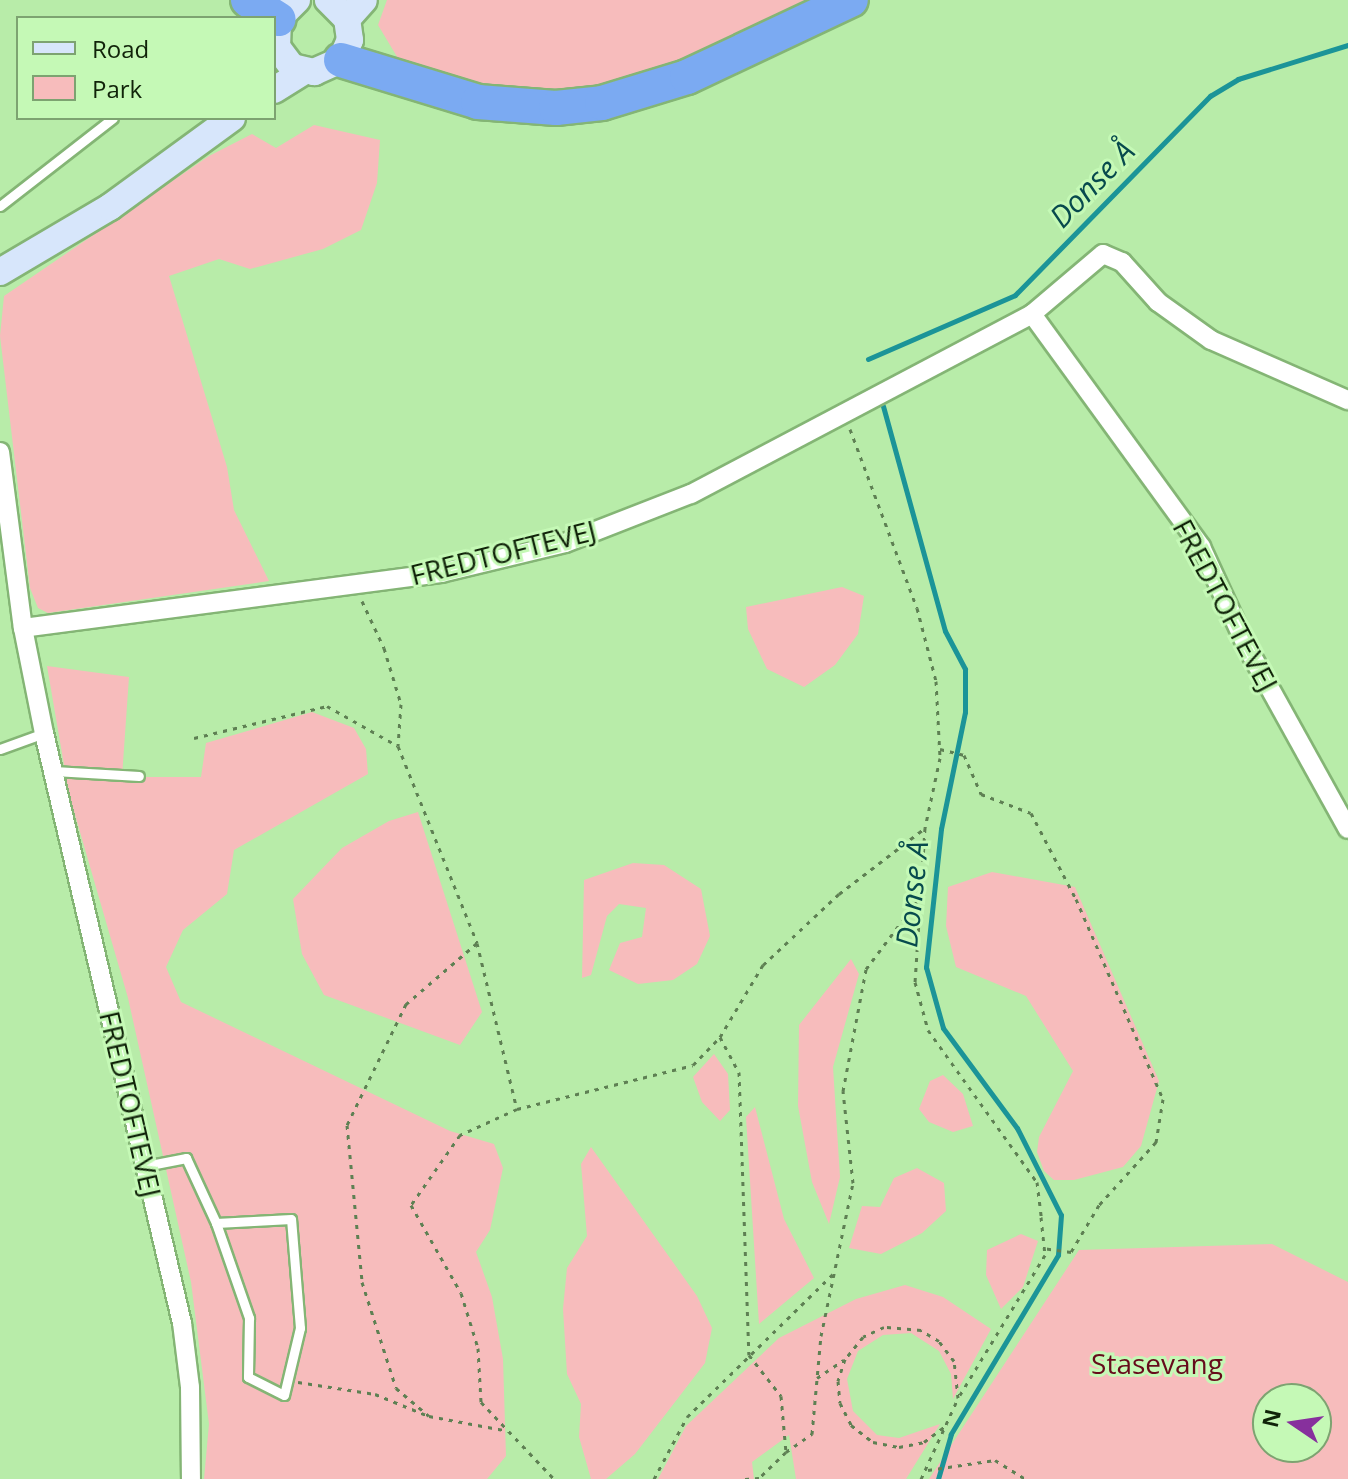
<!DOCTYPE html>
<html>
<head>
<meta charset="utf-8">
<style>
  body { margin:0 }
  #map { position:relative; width:1348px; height:1479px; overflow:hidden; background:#b8eca9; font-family:"Open Sans",sans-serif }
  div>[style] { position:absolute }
  .green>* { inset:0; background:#f7bcbc }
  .stream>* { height:5px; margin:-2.5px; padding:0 2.5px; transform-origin:2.5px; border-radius:2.5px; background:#1b9498 }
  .path>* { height:3px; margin-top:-1.5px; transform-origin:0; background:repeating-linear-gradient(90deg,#5e8053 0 4px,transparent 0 10px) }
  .roads { filter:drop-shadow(2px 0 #84b575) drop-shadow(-2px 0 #84b575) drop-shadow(0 2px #84b575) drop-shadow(0 -2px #84b575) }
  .lane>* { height:9px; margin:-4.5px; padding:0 4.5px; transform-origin:4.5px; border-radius:4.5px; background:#fff }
  .street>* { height:18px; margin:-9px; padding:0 9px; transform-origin:9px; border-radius:9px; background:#fff }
  .secondary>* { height:26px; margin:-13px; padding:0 13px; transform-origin:13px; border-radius:13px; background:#d7e6fb }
  .highway>* { height:34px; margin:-17px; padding:0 17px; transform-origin:17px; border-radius:17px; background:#7baaf2 }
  span { translate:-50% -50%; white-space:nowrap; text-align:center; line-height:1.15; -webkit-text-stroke:6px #c5f9b6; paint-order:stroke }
  .street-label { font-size:28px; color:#102309 }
  .park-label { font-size:28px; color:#660b1b }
  .water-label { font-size:30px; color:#074a4d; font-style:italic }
  .legend { position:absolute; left:16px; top:16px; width:260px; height:104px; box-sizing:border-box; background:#c5f9b6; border:2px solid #7da371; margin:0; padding:10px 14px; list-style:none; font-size:24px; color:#102309 }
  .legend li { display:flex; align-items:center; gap:16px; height:40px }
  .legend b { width:40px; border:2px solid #7da371 }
  .north { position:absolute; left:1252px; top:1383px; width:80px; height:80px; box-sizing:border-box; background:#c5f9b6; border:2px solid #7da371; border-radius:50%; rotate:283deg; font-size:22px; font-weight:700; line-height:32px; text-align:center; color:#102309 }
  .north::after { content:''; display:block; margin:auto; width:28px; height:36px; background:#87309d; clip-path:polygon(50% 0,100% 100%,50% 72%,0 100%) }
</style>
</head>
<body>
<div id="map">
  <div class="green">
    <div style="clip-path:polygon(387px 0,826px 0,758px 33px,612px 88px,550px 96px,500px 90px,399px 60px,378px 25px)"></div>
    <div style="clip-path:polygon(314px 125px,380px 140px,377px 183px,361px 230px,323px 249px,250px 269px,219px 259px,169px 276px,227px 467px,234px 510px,269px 581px,48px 613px,38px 608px,30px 588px,0 336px,4px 296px,209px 156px,252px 134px,276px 148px)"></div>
    <div style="clip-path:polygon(842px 587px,864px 596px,858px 634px,835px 665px,804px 687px,767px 669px,748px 629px,746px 607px)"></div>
    <div style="clip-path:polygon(47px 666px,129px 677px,122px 777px,201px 777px,206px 743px,312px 712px,354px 728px,366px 749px,368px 774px,234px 850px,227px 894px,183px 930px,166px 967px,181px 1002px,450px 1131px,494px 1144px,503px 1168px,490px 1230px,476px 1252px,492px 1297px,503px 1359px,506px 1456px,487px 1479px,204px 1479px,209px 1424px,191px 1282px,128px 998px,69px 794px)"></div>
    <div style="clip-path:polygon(418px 812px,482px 1012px,460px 1045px,324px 995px,302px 954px,293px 899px,342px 848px,389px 821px)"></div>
    <div style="clip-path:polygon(633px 863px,664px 865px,701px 889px,710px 936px,697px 964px,673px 980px,638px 984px,609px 970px,620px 943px,642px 937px,646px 908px,619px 904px,607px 916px,591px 975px,582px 978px,584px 880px)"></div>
    <div style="clip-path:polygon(992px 872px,1075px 887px,1159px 1081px,1141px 1146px,1123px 1167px,1074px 1180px,1054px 1180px,1044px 1171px,1037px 1152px,1039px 1137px,1073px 1071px,1026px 996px,956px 967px,946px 926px,948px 887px)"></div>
    <div style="clip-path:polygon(851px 959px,859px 974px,833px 1067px,840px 1177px,829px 1224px,812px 1182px,798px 1106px,799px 1025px)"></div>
    <div style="clip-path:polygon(714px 1054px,728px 1074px,730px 1110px,720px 1121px,702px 1102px,693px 1077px)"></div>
    <div style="clip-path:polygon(943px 1075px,963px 1094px,973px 1126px,953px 1132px,929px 1122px,919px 1109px,930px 1081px)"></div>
    <div style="clip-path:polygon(755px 1107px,784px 1219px,814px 1278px,759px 1324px,746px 1117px)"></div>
    <div style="clip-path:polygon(591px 1147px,697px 1296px,712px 1328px,705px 1363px,635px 1454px,606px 1479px,591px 1479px,579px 1437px,581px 1404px,567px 1374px,563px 1309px,567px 1268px,587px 1236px,581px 1164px)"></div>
    <div style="clip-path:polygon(917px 1168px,944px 1183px,946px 1211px,922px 1233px,881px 1254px,849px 1248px,862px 1206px,880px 1207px,894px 1178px)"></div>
    <div style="clip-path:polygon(1021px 1234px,1038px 1241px,1023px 1287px,1001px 1309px,986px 1275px,987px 1250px)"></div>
    <div style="clip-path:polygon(evenodd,1272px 1244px,1348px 1282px,1348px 1479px,929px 1479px,1079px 1250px,1272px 1244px,1268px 1399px,1316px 1399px,1316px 1447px,1268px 1447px,1268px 1399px)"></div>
    <div style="clip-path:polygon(905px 1285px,943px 1297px,991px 1329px,953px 1399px,951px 1374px,939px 1351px,911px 1333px,883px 1335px,858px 1351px,847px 1379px,853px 1411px,877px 1435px,899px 1438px,940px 1424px,906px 1479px,796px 1479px,789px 1435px,752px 1462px,754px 1479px,658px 1479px,686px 1426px,779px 1338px,856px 1299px)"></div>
  </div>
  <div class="stream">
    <div style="left:868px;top:359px;width:160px;rotate:-23.5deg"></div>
    <div style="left:1015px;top:295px;width:279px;rotate:-45.6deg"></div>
    <div style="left:1210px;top:96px;width:33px;rotate:-31deg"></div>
    <div style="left:1238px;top:79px;width:115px;rotate:-17.2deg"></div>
    <div style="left:883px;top:406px;width:233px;rotate:74.6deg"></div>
    <div style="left:945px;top:631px;width:43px;rotate:62.2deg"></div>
    <div style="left:965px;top:669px;width:43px;rotate:90deg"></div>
    <div style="left:965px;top:712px;width:119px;rotate:101.6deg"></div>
    <div style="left:941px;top:829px;width:139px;rotate:96.2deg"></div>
    <div style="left:926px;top:967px;width:63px;rotate:74.4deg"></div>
    <div style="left:943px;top:1028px;width:124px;rotate:53.5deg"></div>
    <div style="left:1017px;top:1128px;width:97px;rotate:63.2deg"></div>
    <div style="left:1061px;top:1215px;width:40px;rotate:94.3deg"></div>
    <div style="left:1058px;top:1255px;width:209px;rotate:120.9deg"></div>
    <div style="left:951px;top:1434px;width:47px;rotate:106.1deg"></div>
  </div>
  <div class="path">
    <div style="left:850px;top:429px;width:191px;rotate:69.5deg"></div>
    <div style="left:917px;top:608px;width:75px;rotate:75.4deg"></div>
    <div style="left:936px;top:681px;width:77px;rotate:87deg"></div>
    <div style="left:940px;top:758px;width:72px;rotate:102.1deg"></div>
    <div style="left:925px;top:828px;width:154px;rotate:93.7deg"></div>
    <div style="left:915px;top:982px;width:50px;rotate:74.8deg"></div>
    <div style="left:928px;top:1030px;width:187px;rotate:54.4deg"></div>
    <div style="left:1037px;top:1182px;width:35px;rotate:83deg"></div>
    <div style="left:1041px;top:1217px;width:38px;rotate:84deg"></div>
    <div style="left:1045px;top:1255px;width:167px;rotate:121.3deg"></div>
    <div style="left:362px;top:601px;width:52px;rotate:64.9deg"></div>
    <div style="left:384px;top:648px;width:59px;rotate:73.1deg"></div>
    <div style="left:401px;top:704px;width:42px;rotate:94.1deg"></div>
    <div style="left:194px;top:738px;width:137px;rotate:-13.5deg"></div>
    <div style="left:327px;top:706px;width:81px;rotate:29.4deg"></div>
    <div style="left:398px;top:746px;width:212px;rotate:68.1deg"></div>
    <div style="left:477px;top:943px;width:171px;rotate:76.5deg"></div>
    <div style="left:517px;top:1109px;width:63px;rotate:155.5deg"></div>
    <div style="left:460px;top:1135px;width:85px;rotate:125deg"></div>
    <div style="left:411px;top:1205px;width:101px;rotate:60.4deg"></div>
    <div style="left:461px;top:1293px;width:58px;rotate:72.8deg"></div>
    <div style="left:478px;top:1348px;width:54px;rotate:86.8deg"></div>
    <div style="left:481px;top:1402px;width:106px;rotate:46.5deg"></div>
    <div style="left:940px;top:749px;width:25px;rotate:14deg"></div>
    <div style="left:964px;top:755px;width:43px;rotate:66.4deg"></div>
    <div style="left:981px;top:794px;width:53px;rotate:20.8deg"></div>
    <div style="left:1031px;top:813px;width:97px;rotate:62.4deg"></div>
    <div style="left:1076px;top:899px;width:218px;rotate:66.5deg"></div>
    <div style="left:1163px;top:1099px;width:44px;rotate:99.2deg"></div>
    <div style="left:1156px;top:1142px;width:85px;rotate:132.1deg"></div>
    <div style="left:1099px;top:1205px;width:55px;rotate:120.8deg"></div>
    <div style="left:1071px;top:1252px;width:27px;rotate:-172deg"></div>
    <div style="left:477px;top:943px;width:94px;rotate:139.3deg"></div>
    <div style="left:406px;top:1004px;width:135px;rotate:116deg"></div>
    <div style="left:347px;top:1125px;width:158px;rotate:84.5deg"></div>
    <div style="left:362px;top:1282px;width:111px;rotate:72.2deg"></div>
    <div style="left:396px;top:1388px;width:43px;rotate:40.3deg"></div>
    <div style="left:429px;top:1416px;width:76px;rotate:10.6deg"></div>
    <div style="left:720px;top:1037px;width:40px;rotate:62deg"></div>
    <div style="left:739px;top:1072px;width:283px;rotate:88deg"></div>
    <div style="left:749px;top:1355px;width:52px;rotate:52deg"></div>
    <div style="left:781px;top:1396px;width:56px;rotate:84.9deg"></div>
    <div style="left:786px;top:1452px;width:37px;rotate:136deg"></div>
    <div style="left:759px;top:1478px;width:14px;rotate:176deg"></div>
    <div style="left:517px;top:1109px;width:181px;rotate:-14deg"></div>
    <div style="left:693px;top:1065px;width:39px;rotate:-46deg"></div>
    <div style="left:720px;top:1037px;width:84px;rotate:-59.2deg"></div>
    <div style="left:763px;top:965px;width:104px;rotate:-43.1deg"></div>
    <div style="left:839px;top:894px;width:108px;rotate:-37.5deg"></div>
    <div style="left:817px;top:1378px;width:32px;rotate:-34deg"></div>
    <div style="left:298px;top:1382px;width:78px;rotate:8.9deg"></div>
    <div style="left:375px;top:1394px;width:55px;rotate:22.4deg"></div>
    <div style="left:786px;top:1452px;width:32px;rotate:-35deg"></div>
    <div style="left:812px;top:1434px;width:98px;rotate:-84.8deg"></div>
    <div style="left:821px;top:1336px;width:156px;rotate:-78.2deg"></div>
    <div style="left:853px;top:1183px;width:93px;rotate:-96.2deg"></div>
    <div style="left:843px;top:1091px;width:124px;rotate:-79.3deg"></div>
    <div style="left:866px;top:969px;width:85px;rotate:-53.1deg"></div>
    <div style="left:928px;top:1470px;width:68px;rotate:-8.5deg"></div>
    <div style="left:995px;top:1460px;width:36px;rotate:32deg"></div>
    <div style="left:654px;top:1479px;width:70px;rotate:-62deg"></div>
    <div style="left:687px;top:1417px;width:207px;rotate:-44.4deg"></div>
    <div style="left:921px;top:1479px;width:89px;rotate:-65.4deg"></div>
    <div style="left:958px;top:1398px;width:37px;rotate:-96deg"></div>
    <div style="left:954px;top:1361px;width:25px;rotate:-127deg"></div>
    <div style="left:939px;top:1341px;width:21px;rotate:-149deg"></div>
    <div style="left:921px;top:1330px;width:37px;rotate:-175deg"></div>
    <div style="left:884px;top:1327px;width:23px;rotate:155deg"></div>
    <div style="left:863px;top:1337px;width:28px;rotate:129deg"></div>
    <div style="left:845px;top:1359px;width:23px;rotate:108deg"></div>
    <div style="left:838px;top:1381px;width:22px;rotate:85deg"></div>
    <div style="left:840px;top:1403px;width:25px;rotate:63deg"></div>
    <div style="left:851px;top:1425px;width:28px;rotate:38deg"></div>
    <div style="left:873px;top:1442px;width:26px;rotate:11deg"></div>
    <div style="left:899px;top:1447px;width:25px;rotate:-11deg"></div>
    <div style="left:924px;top:1442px;width:26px;rotate:-37deg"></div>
  </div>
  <div class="roads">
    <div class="lane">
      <div style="left:0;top:206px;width:143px;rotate:-37.9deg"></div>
      <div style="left:0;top:749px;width:47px;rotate:-20deg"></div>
      <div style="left:54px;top:771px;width:85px;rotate:3.4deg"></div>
      <div style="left:145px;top:1166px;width:42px;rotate:-11deg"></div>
      <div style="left:186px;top:1158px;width:72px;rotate:65.2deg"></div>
      <div style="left:216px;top:1223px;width:101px;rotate:70.8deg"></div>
      <div style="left:249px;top:1318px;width:59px;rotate:91deg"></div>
      <div style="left:248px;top:1377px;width:40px;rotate:26.6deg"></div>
      <div style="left:284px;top:1395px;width:69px;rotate:-76.6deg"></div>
      <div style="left:300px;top:1328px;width:109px;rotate:-94.7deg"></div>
      <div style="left:291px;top:1219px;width:75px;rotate:176.9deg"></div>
    </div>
    <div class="street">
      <div style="left:1032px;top:314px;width:288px;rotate:54deg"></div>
      <div style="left:1201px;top:547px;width:110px;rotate:65.3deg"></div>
      <div style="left:1247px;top:647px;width:208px;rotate:61deg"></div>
      <div style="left:0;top:452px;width:177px;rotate:82.6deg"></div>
      <div style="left:23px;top:628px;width:107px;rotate:78.7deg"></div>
      <div style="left:44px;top:733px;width:606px;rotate:76.84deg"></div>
      <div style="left:182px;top:1323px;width:64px;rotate:82.9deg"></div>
      <div style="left:190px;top:1387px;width:92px;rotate:89.4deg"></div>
      <div style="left:23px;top:628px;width:422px;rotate:-7.5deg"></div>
      <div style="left:441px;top:573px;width:128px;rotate:-13.6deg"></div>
      <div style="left:565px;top:543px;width:135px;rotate:-21.3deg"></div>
      <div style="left:691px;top:494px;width:386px;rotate:-27.8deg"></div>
      <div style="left:1032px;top:314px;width:93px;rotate:-40.2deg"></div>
      <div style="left:1103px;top:254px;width:21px;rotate:23deg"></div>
      <div style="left:1122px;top:262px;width:54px;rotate:48deg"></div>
      <div style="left:1158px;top:302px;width:65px;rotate:35.6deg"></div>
      <div style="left:1211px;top:340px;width:150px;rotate:23.7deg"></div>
    </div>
    <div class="secondary">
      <div style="left:297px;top:0;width:27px;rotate:135deg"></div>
      <div style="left:278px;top:19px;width:28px;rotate:92deg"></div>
      <div style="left:277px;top:47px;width:25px;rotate:53deg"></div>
      <div style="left:292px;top:67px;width:23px;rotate:13deg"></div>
      <div style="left:314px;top:72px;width:30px;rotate:-24deg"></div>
      <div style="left:341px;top:60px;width:22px;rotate:-66deg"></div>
      <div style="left:350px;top:40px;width:21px;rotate:-98deg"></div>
      <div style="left:347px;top:19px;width:27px;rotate:-135deg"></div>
      <div style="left:347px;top:19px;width:25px;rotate:-48deg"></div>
      <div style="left:274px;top:90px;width:36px;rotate:-32deg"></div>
      <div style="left:0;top:272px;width:128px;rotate:-30.6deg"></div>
      <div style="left:110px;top:207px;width:151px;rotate:-36.1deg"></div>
    </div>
    <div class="highway">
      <div style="left:248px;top:0;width:36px;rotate:32deg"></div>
      <div style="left:341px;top:60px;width:143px;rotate:17deg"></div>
      <div style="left:478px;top:102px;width:78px;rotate:4.4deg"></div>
      <div style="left:556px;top:108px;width:46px;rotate:-6.2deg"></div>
      <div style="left:602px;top:103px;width:89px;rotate:-17deg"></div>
      <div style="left:687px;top:77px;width:181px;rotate:-25.2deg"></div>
    </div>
  </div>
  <div class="street-label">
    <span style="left:503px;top:552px;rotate:-14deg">FREDTOFTEVEJ</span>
    <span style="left:1226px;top:605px;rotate:62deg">FREDTOFTEVEJ</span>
    <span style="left:131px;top:1104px;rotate:77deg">FREDTOFTEVEJ</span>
  </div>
  <div class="park-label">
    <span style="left:1157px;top:1363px">Stasevang</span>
  </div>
  <div class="water-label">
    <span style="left:1092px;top:184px;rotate:-46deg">Donse Å</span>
    <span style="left:912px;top:894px;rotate:-84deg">Donse Å</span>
  </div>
  <ul class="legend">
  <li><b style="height:10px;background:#d7e6fb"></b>Road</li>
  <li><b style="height:22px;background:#f7bcbc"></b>Park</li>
  </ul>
  <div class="north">N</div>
</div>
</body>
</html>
